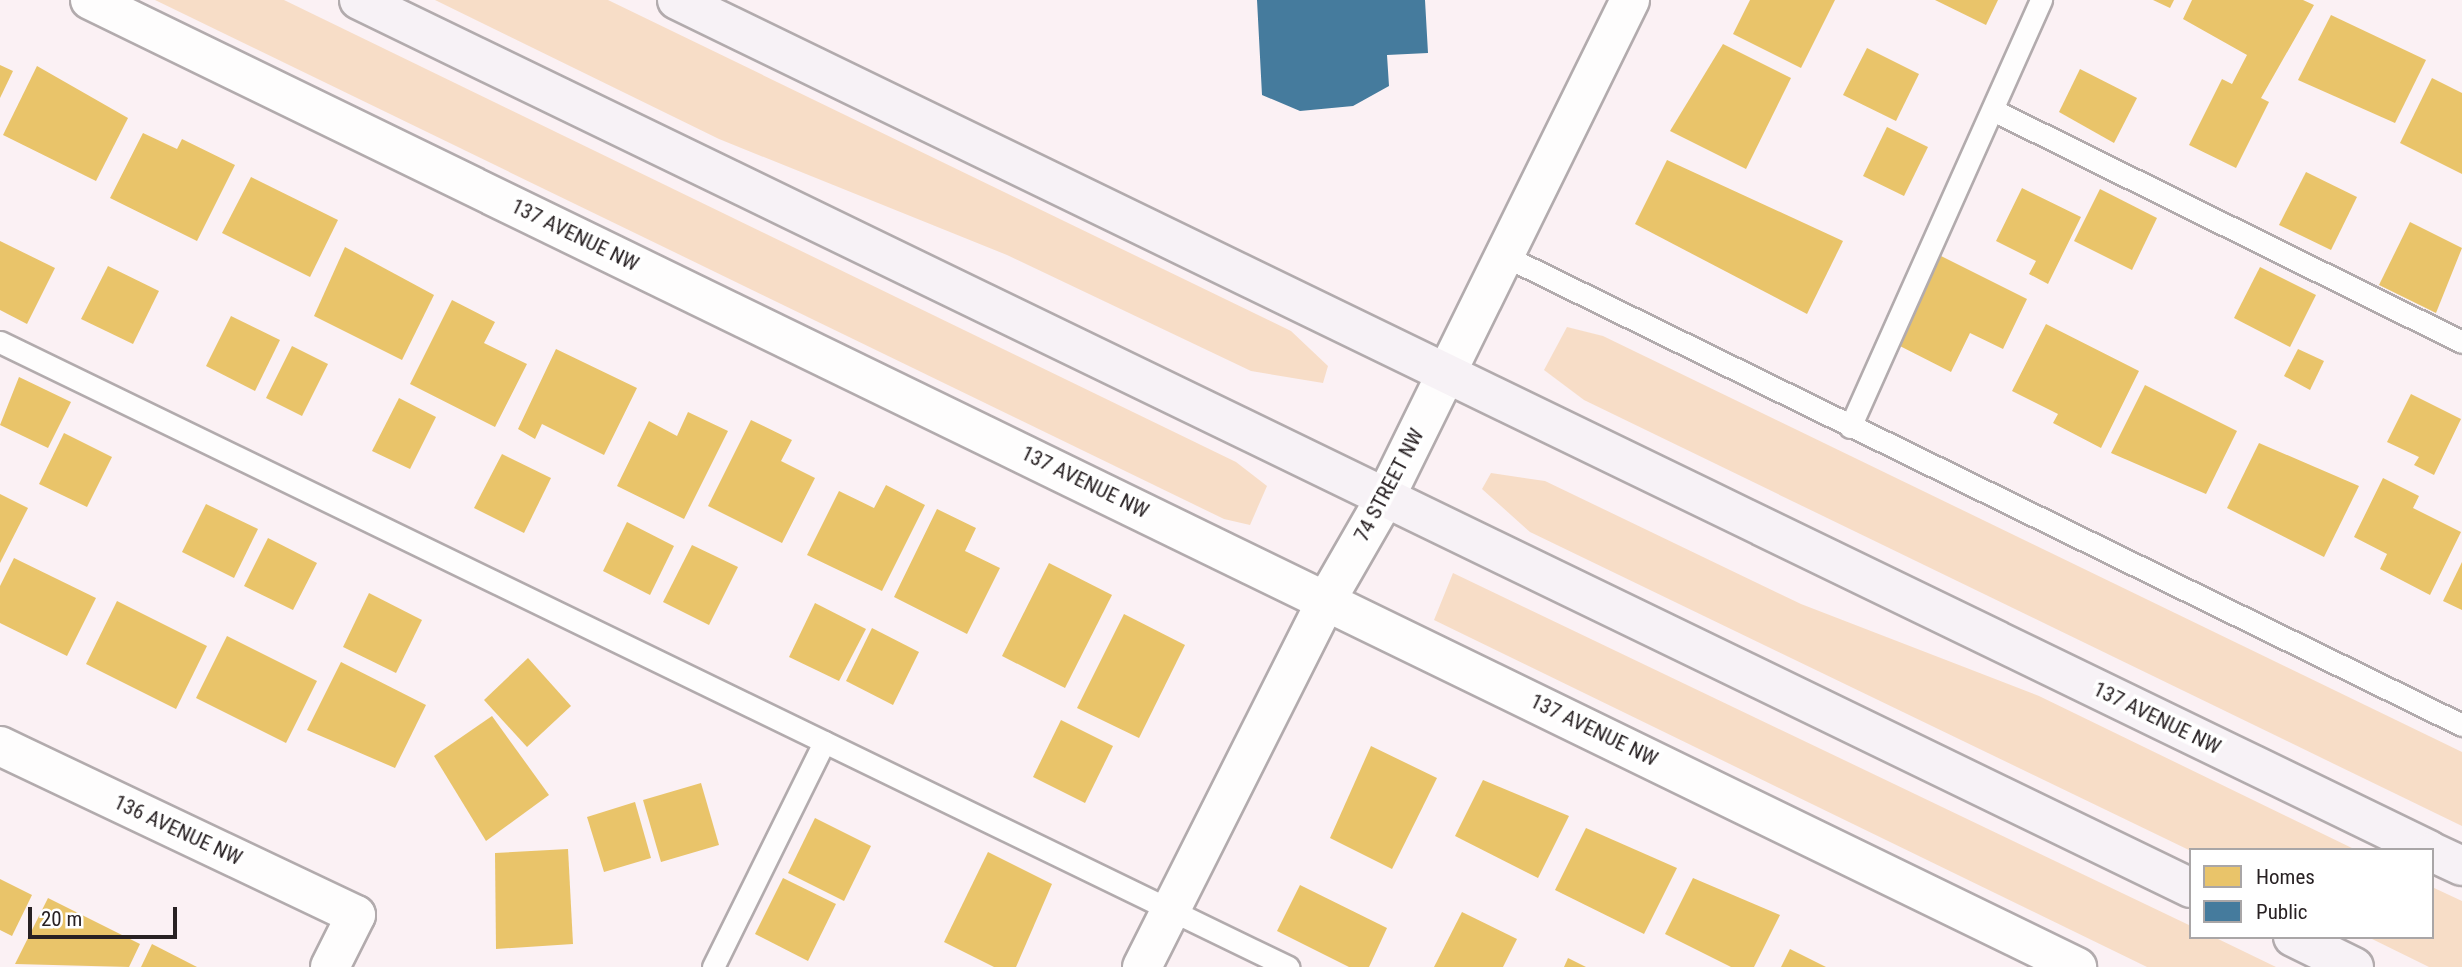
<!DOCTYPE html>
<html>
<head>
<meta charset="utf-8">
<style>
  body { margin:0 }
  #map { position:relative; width:2462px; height:967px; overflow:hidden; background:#fbf1f4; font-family:"Roboto Condensed",sans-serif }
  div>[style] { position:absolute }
  .green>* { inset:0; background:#f7ddc7 }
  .homes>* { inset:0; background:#e9c46a }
  .public>* { inset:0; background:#457b9d }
  .roads { filter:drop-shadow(2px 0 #b2abad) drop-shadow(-2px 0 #b2abad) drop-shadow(0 2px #b2abad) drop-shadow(0 -2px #b2abad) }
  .service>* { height:21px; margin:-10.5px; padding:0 10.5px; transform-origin:10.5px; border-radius:10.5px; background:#fefdfd }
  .minor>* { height:38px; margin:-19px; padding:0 19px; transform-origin:19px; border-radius:19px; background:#fefdfd }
  .tertiary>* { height:38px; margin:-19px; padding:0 19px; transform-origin:19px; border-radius:19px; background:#fefdfd }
  .secondary>* { height:38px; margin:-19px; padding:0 19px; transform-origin:19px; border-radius:19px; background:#f7f2f6 }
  span { translate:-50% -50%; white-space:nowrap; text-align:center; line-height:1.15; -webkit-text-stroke:7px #fff; paint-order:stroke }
  .street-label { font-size:21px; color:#282123 }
  .legend { position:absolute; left:2189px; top:848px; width:245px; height:91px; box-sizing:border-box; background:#fff; border:2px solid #a9a6a7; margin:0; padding:9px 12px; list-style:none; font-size:21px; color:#282123 }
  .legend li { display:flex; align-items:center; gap:14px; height:35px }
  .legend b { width:35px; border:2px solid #a9a6a7 }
  .scale { position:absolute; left:28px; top:907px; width:149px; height:32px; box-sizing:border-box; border:4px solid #282123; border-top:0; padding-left:9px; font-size:21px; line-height:24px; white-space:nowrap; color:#282123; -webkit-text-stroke:5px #fff; paint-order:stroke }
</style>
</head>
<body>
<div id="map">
  <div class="green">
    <div style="clip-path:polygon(155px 0,284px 0,1236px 462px,1267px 486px,1250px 525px,1224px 519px)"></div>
    <div style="clip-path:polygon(435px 0,608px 0,1291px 331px,1328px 366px,1323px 383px,1251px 371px,1007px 255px,719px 139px)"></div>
    <div style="clip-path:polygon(1567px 327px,1603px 336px,2462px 752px,2462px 826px,1584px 400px,1544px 370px)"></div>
    <div style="clip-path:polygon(1491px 473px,1545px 481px,1801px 604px,2039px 696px,2356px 850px,2191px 851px,1530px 532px,1482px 489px)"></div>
    <div style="clip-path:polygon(1453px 573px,2191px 926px,2191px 937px,2214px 937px,2276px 967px,2147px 967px,1434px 620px)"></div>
    <div style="clip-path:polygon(2432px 887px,2462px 901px,2462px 967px,2429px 967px,2368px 937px,2432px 937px)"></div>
  </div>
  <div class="homes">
    <div style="clip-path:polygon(1750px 0,1835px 0,1801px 68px,1733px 34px)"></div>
    <div style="clip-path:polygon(1935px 0,1998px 0,1986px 25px)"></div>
    <div style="clip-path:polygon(2153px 0,2174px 0,2170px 8px)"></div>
    <div style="clip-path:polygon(2192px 0,2303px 0,2314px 5px,2261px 98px,2269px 102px,2236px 168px,2189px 145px,2222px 79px,2232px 84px,2247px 55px,2183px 19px)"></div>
    <div style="clip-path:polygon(2331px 15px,2426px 60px,2395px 123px,2298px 80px)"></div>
    <div style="clip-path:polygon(1723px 44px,1791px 78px,1746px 169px,1670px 131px)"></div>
    <div style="clip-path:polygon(1867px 48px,1919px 74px,1896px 121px,1843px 95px)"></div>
    <div style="clip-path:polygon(0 65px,13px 71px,0 98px)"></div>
    <div style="clip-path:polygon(37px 66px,128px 118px,96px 181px,3px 135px)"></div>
    <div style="clip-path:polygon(2080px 69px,2137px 98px,2114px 143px,2059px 112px)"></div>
    <div style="clip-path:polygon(2432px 78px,2462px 93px,2462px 174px,2400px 143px)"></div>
    <div style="clip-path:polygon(1887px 127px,1928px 147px,1904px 196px,1863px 176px)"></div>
    <div style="clip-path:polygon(143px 133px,177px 149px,182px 139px,235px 165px,197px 241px,110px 198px)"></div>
    <div style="clip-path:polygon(1667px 160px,1843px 241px,1807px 314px,1635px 224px)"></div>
    <div style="clip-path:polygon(2306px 172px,2357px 197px,2331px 250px,2279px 225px)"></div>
    <div style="clip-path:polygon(251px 177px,338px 220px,310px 277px,222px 233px)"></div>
    <div style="clip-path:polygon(2022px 188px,2081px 217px,2048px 284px,2029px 274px,2036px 261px,1996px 241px)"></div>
    <div style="clip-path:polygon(2100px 189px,2157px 218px,2132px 270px,2074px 241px)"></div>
    <div style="clip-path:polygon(2410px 222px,2462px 248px,2436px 313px,2379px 285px)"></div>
    <div style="clip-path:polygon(0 241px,55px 268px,27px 324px,0 310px)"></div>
    <div style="clip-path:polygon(345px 247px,434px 295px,402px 360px,314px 316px)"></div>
    <div style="clip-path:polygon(1937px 254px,2027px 299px,2003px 349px,1970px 333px,1951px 372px,1892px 342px)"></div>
    <div style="clip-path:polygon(108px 266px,159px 291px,133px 344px,81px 319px)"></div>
    <div style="clip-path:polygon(2260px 267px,2316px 295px,2290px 347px,2234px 318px)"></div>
    <div style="clip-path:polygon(452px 300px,495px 322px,484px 343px,527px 364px,495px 427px,410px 384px)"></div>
    <div style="clip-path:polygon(231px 316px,280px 340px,255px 391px,206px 366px)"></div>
    <div style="clip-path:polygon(2046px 324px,2139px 371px,2101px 448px,2053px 423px,2058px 414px,2012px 391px)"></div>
    <div style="clip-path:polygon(292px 346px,328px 364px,302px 416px,266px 398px)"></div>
    <div style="clip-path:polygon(556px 349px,637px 388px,604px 455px,542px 424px,535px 439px,518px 429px)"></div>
    <div style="clip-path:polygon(2298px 349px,2324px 361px,2310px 390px,2284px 376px)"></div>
    <div style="clip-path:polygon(19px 377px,71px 402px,48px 448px,0 425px)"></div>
    <div style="clip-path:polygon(2145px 385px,2237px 431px,2206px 494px,2111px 453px)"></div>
    <div style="clip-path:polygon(2411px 394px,2461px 419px,2434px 475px,2414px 465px,2419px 457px,2387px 442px)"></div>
    <div style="clip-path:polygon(399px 398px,436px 417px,410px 469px,372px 451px)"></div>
    <div style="clip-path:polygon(688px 412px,728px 431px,684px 519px,617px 486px,649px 421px,677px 436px)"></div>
    <div style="clip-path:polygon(751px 420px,792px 440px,781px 461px,815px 478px,782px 543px,708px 506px)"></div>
    <div style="clip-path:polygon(64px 433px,112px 457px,87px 507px,39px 484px)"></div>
    <div style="clip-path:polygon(2259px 443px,2359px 486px,2324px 557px,2227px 508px)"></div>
    <div style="clip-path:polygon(502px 454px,551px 478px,524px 533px,474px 508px)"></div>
    <div style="clip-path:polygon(2383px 478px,2419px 496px,2413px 508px,2461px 532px,2430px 595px,2380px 569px,2387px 554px,2354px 537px)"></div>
    <div style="clip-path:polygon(886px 485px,925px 505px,882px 591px,807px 555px,839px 491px,874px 508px)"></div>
    <div style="clip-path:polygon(0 494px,28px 508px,0 563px)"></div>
    <div style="clip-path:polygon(206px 504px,258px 529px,234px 578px,182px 552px)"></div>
    <div style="clip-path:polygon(937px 509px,976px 528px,965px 551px,1000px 568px,967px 634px,894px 597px)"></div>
    <div style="clip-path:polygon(627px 522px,674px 546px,650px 595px,603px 571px)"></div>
    <div style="clip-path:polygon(268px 538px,317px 563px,293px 610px,244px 586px)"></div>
    <div style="clip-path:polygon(692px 545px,738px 567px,709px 625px,663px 602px)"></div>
    <div style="clip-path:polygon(14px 558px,96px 598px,67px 656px,0 623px,0 586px)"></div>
    <div style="clip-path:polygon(2462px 562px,2462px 610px,2443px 601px)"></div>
    <div style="clip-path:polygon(1049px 563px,1112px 595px,1065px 688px,1002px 656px)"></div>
    <div style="clip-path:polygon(369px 593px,422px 620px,396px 673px,343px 647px)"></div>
    <div style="clip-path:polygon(117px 601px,207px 646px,176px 709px,86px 664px)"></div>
    <div style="clip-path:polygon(815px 603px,866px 629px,839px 681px,789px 657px)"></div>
    <div style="clip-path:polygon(1124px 614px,1185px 645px,1139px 738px,1077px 708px)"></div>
    <div style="clip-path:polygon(872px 628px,919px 652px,893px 705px,846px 681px)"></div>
    <div style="clip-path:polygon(227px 636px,317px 681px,286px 743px,196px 698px)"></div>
    <div style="clip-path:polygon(528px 658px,571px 706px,527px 747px,484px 700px)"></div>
    <div style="clip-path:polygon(341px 662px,426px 705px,395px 768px,307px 730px)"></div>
    <div style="clip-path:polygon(492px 716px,549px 795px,486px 841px,434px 756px)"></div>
    <div style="clip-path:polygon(1061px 720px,1113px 746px,1085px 803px,1033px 777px)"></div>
    <div style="clip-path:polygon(1371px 746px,1437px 778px,1392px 869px,1330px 838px)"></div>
    <div style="clip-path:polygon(1483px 780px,1569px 816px,1538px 878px,1455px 836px)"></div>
    <div style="clip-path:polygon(701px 783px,719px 845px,661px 862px,643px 800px)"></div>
    <div style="clip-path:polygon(635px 802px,651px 858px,604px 872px,587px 817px)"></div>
    <div style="clip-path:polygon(815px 818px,871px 846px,844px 901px,788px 873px)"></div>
    <div style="clip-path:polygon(1586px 828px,1677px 868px,1644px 934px,1555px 890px)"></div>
    <div style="clip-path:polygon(568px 849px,573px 944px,496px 949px,495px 853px)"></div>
    <div style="clip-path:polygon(988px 852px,1052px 884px,1016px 967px,994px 967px,944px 942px)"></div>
    <div style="clip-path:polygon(783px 878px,836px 904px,808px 961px,755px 934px)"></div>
    <div style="clip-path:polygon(1693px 878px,1780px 915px,1754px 967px,1731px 967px,1665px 934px)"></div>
    <div style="clip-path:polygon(0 879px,32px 895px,12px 936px,0 930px)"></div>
    <div style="clip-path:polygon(1300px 885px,1387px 928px,1369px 967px,1349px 967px,1277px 931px)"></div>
    <div style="clip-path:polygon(48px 898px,140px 944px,129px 967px,15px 964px)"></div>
    <div style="clip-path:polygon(1462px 912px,1517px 939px,1503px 967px,1434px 967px)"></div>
    <div style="clip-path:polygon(152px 944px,197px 967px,141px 967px)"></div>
    <div style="clip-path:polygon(1790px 949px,1826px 967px,1781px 967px)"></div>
    <div style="clip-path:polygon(1568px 958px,1586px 967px,1564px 967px)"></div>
  </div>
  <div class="public">
    <div style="clip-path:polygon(1257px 0,1425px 0,1428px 53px,1387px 55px,1389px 86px,1353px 106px,1300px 111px,1262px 95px)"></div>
  </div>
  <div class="roads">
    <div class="service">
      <div style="left:1993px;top:110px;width:523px;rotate:26.32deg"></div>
      <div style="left:1505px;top:256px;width:1066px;rotate:26.11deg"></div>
      <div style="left:0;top:342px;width:1432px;rotate:25.88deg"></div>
      <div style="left:1850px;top:427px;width:468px;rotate:-65.9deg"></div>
      <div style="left:713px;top:967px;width:251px;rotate:-63.7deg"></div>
    </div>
    <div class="minor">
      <div style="left:90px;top:0;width:2210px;rotate:25.95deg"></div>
      <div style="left:0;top:746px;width:394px;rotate:25.4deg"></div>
      <div style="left:356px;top:915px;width:58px;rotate:116.6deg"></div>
    </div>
    <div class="tertiary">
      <div style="left:1142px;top:967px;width:412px;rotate:-63.3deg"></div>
      <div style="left:1327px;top:599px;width:116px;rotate:-60.1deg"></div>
      <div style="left:1385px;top:498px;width:555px;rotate:-63.8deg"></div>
    </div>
    <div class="secondary">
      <div style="left:359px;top:0;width:2036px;rotate:25.86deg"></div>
      <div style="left:677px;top:0;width:1947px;rotate:25.88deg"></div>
      <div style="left:2432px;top:852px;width:33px;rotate:25deg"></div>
      <div style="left:2293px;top:937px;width:68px;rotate:26.2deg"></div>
    </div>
  </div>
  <div class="street-label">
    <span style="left:575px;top:235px;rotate:26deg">137 AVENUE NW</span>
    <span style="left:1085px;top:482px;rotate:26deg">137 AVENUE NW</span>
    <span style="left:1389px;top:485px;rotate:-62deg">74 STREET NW</span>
    <span style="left:2157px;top:718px;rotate:26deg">137 AVENUE NW</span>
    <span style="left:1594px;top:730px;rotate:26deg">137 AVENUE NW</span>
    <span style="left:178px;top:830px;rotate:25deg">136 AVENUE NW</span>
  </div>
  <ul class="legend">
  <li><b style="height:19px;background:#e9c46a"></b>Homes</li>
  <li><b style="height:19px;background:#457b9d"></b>Public</li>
  </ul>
  <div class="scale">20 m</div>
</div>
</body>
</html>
